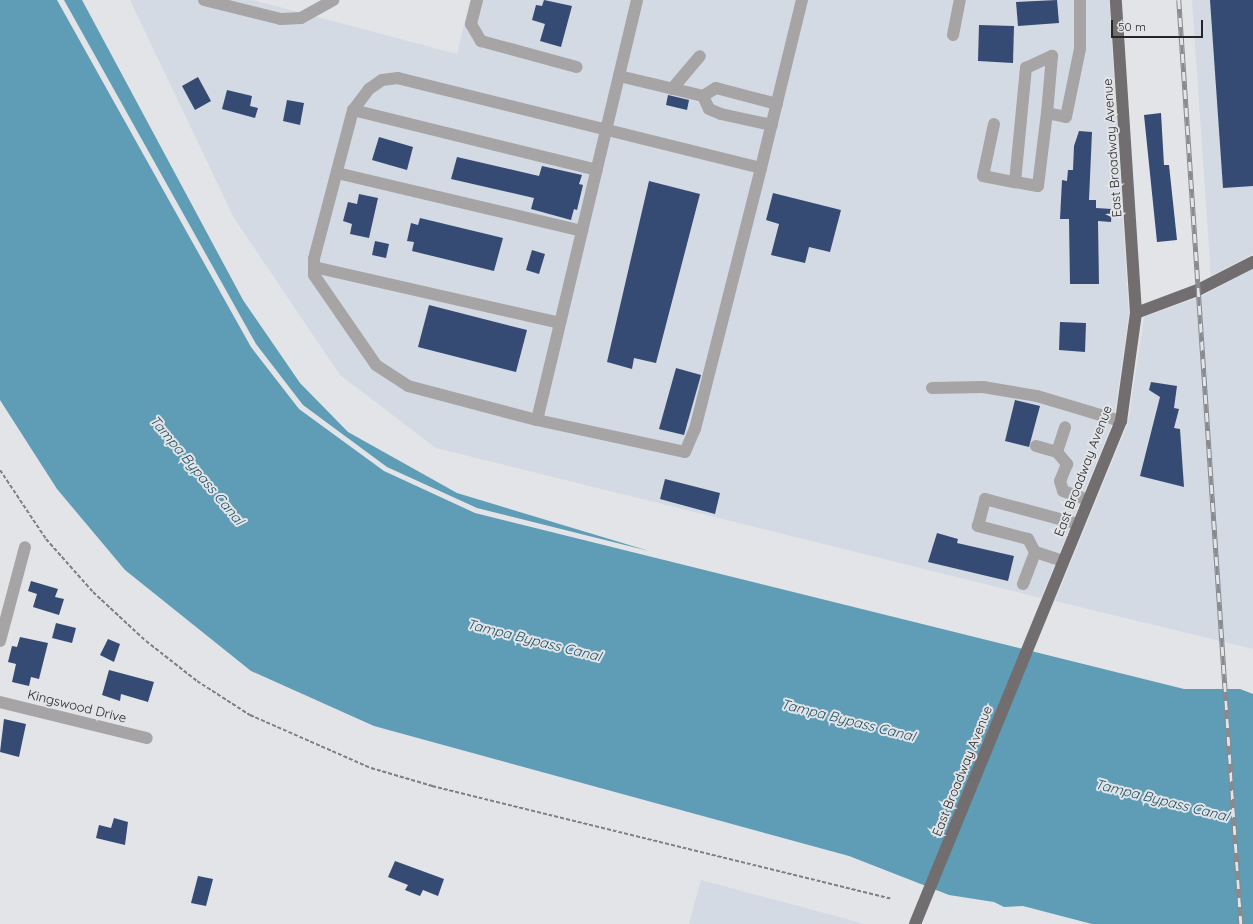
<!DOCTYPE html>
<html>
<head>
<meta charset="utf-8">
<style>
  body { margin:0 }
  #map { position:relative; width:1253px; height:924px; overflow:hidden; background:#e2e4e8; font-family:Quicksand,sans-serif }
  div>[style] { position:absolute }
  .built>* { inset:0; background:#d3dae4 }
  .water>* { inset:0; background:#5f9cb5 }
  .building>* { inset:0; background:#354b73 }
  .path>* { height:2px; margin-top:-1px; transform-origin:0; background:repeating-linear-gradient(90deg,#7e7f82 0 4px,transparent 0 6px) }
  .minor>* { height:12px; margin:-6px; padding:0 6px; transform-origin:6px; border-radius:6px; background:#a6a4a4 }
  .major>* { height:12px; margin:-6px; padding:0 6px; transform-origin:6px; border-radius:6px; background:#726e6f }
  .rail>* { height:4.5px; margin-top:-2.25px; transform-origin:0; background:repeating-linear-gradient(90deg,#e2e4e8 0 9px,#898a8d 0 18px); box-sizing:border-box; border-block:1px solid #898a8d }
  span { translate:-50% -50%; white-space:nowrap; text-align:center; line-height:1.15; -webkit-text-stroke:4px #e2e4e8; paint-order:stroke }
  .street-label { font-size:13px; color:#252627 }
  .water-label { font-size:14px; color:#1d5062; font-style:italic }
  .scale { position:absolute; left:1111px; top:20px; width:92px; height:18px; box-sizing:border-box; border:2px solid #252627; border-top:0; padding-left:5px; font-size:12px; line-height:14px; white-space:nowrap; color:#252627; -webkit-text-stroke:3px #e2e4e8; paint-order:stroke }
</style>
</head>
<body>
<div id="map">
  <div class="built">
    <div style="clip-path:polygon(130px 0,253px 0,457px 54px,470px 0,1109px 0,1129px 314px,1114px 419px,1041px 598px,436px 448px,340px 375px,234px 218px)"></div>
    <div style="clip-path:polygon(1192px 0,1253px 0,1253px 254px,1211px 276px)"></div>
    <div style="clip-path:polygon(1253px 269px,1253px 649px,1055px 601px,1128px 423px,1144px 317px,1202px 296px)"></div>
    <div style="clip-path:polygon(701px 880px,865px 924px,689px 924px)"></div>
  </div>
  <div class="water">
    <div style="clip-path:polygon(0 0,57px 0,251px 347px,299px 409px,384px 471px,475px 513px,1184px 689px,1240px 689px,1253px 694px,1253px 924px,1092px 924px,1023px 906px,1004px 907px,994px 902px,949px 895px,849px 856px,374px 726px,251px 671px,125px 570px,57px 489px,0 400px)"></div>
    <div style="clip-path:polygon(64px 0,82px 0,243px 300px,300px 383px,348px 432px,457px 493px,649px 551px,477px 508px,387px 467px,303px 405px,256px 344px)"></div>
  </div>
  <div class="building">
    <div style="clip-path:polygon(544px 0,572px 6px,561px 47px,540px 41px,545px 24px,532px 20px,536px 5px,542px 6px)"></div>
    <div style="clip-path:polygon(1057px 0,1059px 23px,1018px 26px,1016px 2px)"></div>
    <div style="clip-path:polygon(1210px 0,1253px 0,1253px 186px,1223px 188px)"></div>
    <div style="clip-path:polygon(979px 25px,1014px 26px,1013px 63px,978px 61px)"></div>
    <div style="clip-path:polygon(198px 77px,211px 101px,195px 110px,182px 86px)"></div>
    <div style="clip-path:polygon(227px 90px,252px 96px,250px 106px,258px 108px,255px 118px,222px 109px)"></div>
    <div style="clip-path:polygon(668px 95px,689px 100px,687px 110px,666px 105px)"></div>
    <div style="clip-path:polygon(287px 100px,304px 103px,300px 125px,283px 121px)"></div>
    <div style="clip-path:polygon(1161px 113px,1164px 165px,1169px 165px,1177px 240px,1157px 242px,1144px 115px)"></div>
    <div style="clip-path:polygon(1079px 131px,1092px 132px,1089px 200px,1096px 200px,1096px 208px,1112px 209px,1111px 222px,1098px 221px,1099px 284px,1070px 284px,1069px 219px,1060px 219px,1062px 180px,1067px 181px,1068px 170px,1073px 170px,1074px 146px)"></div>
    <div style="clip-path:polygon(379px 137px,413px 147px,407px 170px,372px 160px)"></div>
    <div style="clip-path:polygon(457px 157px,539px 176px,542px 166px,582px 175px,579px 184px,583px 185px,577px 210px,574px 209px,571px 220px,531px 209px,534px 198px,451px 179px)"></div>
    <div style="clip-path:polygon(649px 181px,700px 194px,656px 363px,634px 358px,632px 369px,607px 362px)"></div>
    <div style="clip-path:polygon(773px 193px,841px 210px,830px 252px,809px 247px,805px 263px,771px 255px,779px 224px,766px 220px)"></div>
    <div style="clip-path:polygon(359px 194px,378px 198px,369px 238px,350px 234px,352px 224px,343px 221px,348px 202px,357px 204px)"></div>
    <div style="clip-path:polygon(420px 218px,503px 238px,494px 271px,412px 251px,414px 242px,407px 241px,411px 223px,418px 225px)"></div>
    <div style="clip-path:polygon(375px 241px,389px 244px,386px 258px,372px 255px)"></div>
    <div style="clip-path:polygon(532px 250px,545px 254px,539px 274px,526px 270px)"></div>
    <div style="clip-path:polygon(429px 305px,527px 330px,516px 372px,418px 347px)"></div>
    <div style="clip-path:polygon(1060px 322px,1086px 323px,1085px 352px,1059px 350px)"></div>
    <div style="clip-path:polygon(676px 368px,701px 375px,684px 435px,659px 429px)"></div>
    <div style="clip-path:polygon(1151px 382px,1177px 386px,1174px 408px,1179px 409px,1174px 428px,1180px 429px,1184px 487px,1140px 476px,1160px 397px,1149px 390px)"></div>
    <div style="clip-path:polygon(1015px 400px,1040px 406px,1029px 447px,1005px 441px)"></div>
    <div style="clip-path:polygon(665px 479px,720px 493px,715px 514px,660px 499px)"></div>
    <div style="clip-path:polygon(937px 533px,958px 539px,957px 543px,1014px 556px,1008px 581px,928px 562px)"></div>
    <div style="clip-path:polygon(31px 581px,58px 589px,55px 597px,64px 599px,59px 615px,33px 607px,37px 594px,28px 591px)"></div>
    <div style="clip-path:polygon(56px 623px,76px 628px,72px 643px,52px 638px)"></div>
    <div style="clip-path:polygon(20px 637px,48px 643px,39px 679px,31px 677px,29px 686px,12px 682px,16px 664px,8px 662px,12px 646px,17px 647px)"></div>
    <div style="clip-path:polygon(108px 639px,120px 644px,114px 662px,100px 655px)"></div>
    <div style="clip-path:polygon(109px 670px,154px 682px,148px 702px,121px 694px,120px 701px,102px 695px)"></div>
    <div style="clip-path:polygon(4px 719px,26px 724px,19px 757px,0 752px)"></div>
    <div style="clip-path:polygon(114px 818px,128px 822px,125px 845px,96px 838px,99px 825px,111px 828px)"></div>
    <div style="clip-path:polygon(395px 861px,444px 879px,438px 896px,423px 890px,420px 896px,405px 890px,408px 885px,388px 877px)"></div>
    <div style="clip-path:polygon(198px 876px,213px 879px,206px 906px,191px 903px)"></div>
  </div>
  <div class="path">
    <div style="left:0;top:470px;width:83px;rotate:56.3deg"></div>
    <div style="left:46px;top:539px;width:71px;rotate:48.4deg"></div>
    <div style="left:93px;top:592px;width:72px;rotate:42.8deg"></div>
    <div style="left:146px;top:641px;width:65px;rotate:38.1deg"></div>
    <div style="left:197px;top:681px;width:63px;rotate:32.7deg"></div>
    <div style="left:250px;top:715px;width:132px;rotate:23.7deg"></div>
    <div style="left:371px;top:768px;width:64px;rotate:16.4deg"></div>
    <div style="left:432px;top:786px;width:473px;rotate:13.8deg"></div>
  </div>
  <div class="minor">
    <div style="left:204px;top:0;width:79px;rotate:13.9deg"></div>
    <div style="left:281px;top:19px;width:20px;rotate:-3deg"></div>
    <div style="left:301px;top:18px;width:37px;rotate:-29deg"></div>
    <div style="left:477px;top:0;width:25px;rotate:104deg"></div>
    <div style="left:471px;top:24px;width:20px;rotate:60deg"></div>
    <div style="left:481px;top:41px;width:99px;rotate:15.2deg"></div>
    <div style="left:953px;top:35px;width:36px;rotate:-79deg"></div>
    <div style="left:619px;top:76px;width:86px;rotate:13.4deg"></div>
    <div style="left:703px;top:96px;width:15px;rotate:-32deg"></div>
    <div style="left:716px;top:88px;width:63px;rotate:14.7deg"></div>
    <div style="left:672px;top:89px;width:43px;rotate:-49.7deg"></div>
    <div style="left:703px;top:96px;width:14px;rotate:65deg"></div>
    <div style="left:709px;top:109px;width:13px;rotate:23deg"></div>
    <div style="left:721px;top:114px;width:52px;rotate:12.2deg"></div>
    <div style="left:353px;top:110px;width:251px;rotate:13.8deg"></div>
    <div style="left:994px;top:124px;width:53px;rotate:101.9deg"></div>
    <div style="left:983px;top:176px;width:33px;rotate:11deg"></div>
    <div style="left:1015px;top:182px;width:115px;rotate:-84.5deg"></div>
    <div style="left:1026px;top:68px;width:29px;rotate:-25deg"></div>
    <div style="left:1052px;top:56px;width:57px;rotate:95deg"></div>
    <div style="left:1047px;top:113px;width:19px;rotate:12deg"></div>
    <div style="left:1066px;top:117px;width:69px;rotate:-78.4deg"></div>
    <div style="left:1080px;top:49px;width:49px;rotate:-90deg"></div>
    <div style="left:761px;top:168px;width:374px;rotate:-166.1deg"></div>
    <div style="left:398px;top:78px;width:16px;rotate:173deg"></div>
    <div style="left:382px;top:80px;width:16px;rotate:145deg"></div>
    <div style="left:369px;top:89px;width:26px;rotate:127deg"></div>
    <div style="left:353px;top:110px;width:154px;rotate:104.7deg"></div>
    <div style="left:314px;top:259px;width:16px;rotate:90deg"></div>
    <div style="left:314px;top:275px;width:109px;rotate:55.4deg"></div>
    <div style="left:376px;top:365px;width:38px;rotate:33deg"></div>
    <div style="left:408px;top:386px;width:133px;rotate:14.8deg"></div>
    <div style="left:537px;top:420px;width:151px;rotate:12.2deg"></div>
    <div style="left:685px;top:452px;width:25px;rotate:-67deg"></div>
    <div style="left:695px;top:429px;width:269px;rotate:-75.8deg"></div>
    <div style="left:761px;top:168px;width:173px;rotate:-76.3deg"></div>
    <div style="left:337px;top:173px;width:252px;rotate:13.3deg"></div>
    <div style="left:1015px;top:182px;width:23px;rotate:10deg"></div>
    <div style="left:1038px;top:186px;width:74px;rotate:-83deg"></div>
    <div style="left:314px;top:267px;width:252px;rotate:12.8deg"></div>
    <div style="left:932px;top:388px;width:51px;rotate:-1.1deg"></div>
    <div style="left:983px;top:387px;width:55px;rotate:9.5deg"></div>
    <div style="left:1037px;top:396px;width:88px;rotate:16.6deg"></div>
    <div style="left:537px;top:420px;width:432px;rotate:-76.6deg"></div>
    <div style="left:1036px;top:446px;width:22px;rotate:16deg"></div>
    <div style="left:1057px;top:452px;width:16px;rotate:50deg"></div>
    <div style="left:1067px;top:464px;width:18px;rotate:112deg"></div>
    <div style="left:1060px;top:481px;width:10px;rotate:73deg"></div>
    <div style="left:1063px;top:491px;width:27px;rotate:20deg"></div>
    <div style="left:1057px;top:452px;width:26px;rotate:-72deg"></div>
    <div style="left:1063px;top:561px;width:29px;rotate:-162deg"></div>
    <div style="left:1035px;top:552px;width:15px;rotate:-118deg"></div>
    <div style="left:1028px;top:539px;width:52px;rotate:-165.4deg"></div>
    <div style="left:978px;top:526px;width:28px;rotate:-75deg"></div>
    <div style="left:985px;top:499px;width:96px;rotate:15deg"></div>
    <div style="left:1023px;top:584px;width:34px;rotate:-69deg"></div>
    <div style="left:0;top:641px;width:97px;rotate:-75.1deg"></div>
    <div style="left:0;top:702px;width:151px;rotate:13.8deg"></div>
  </div>
  <div class="major">
    <div style="left:1136px;top:313px;width:66px;rotate:-20.4deg"></div>
    <div style="left:1198px;top:290px;width:62px;rotate:-27deg"></div>
    <div style="left:915px;top:924px;width:544px;rotate:-67.73deg"></div>
    <div style="left:1121px;top:421px;width:109px;rotate:-82.1deg"></div>
    <div style="left:1136px;top:313px;width:314px;rotate:-93.7deg"></div>
  </div>
  <div class="rail">
    <div style="left:1179px;top:0;width:926px;rotate:86.16deg"></div>
  </div>
  <div class="street-label">
    <span style="left:1112px;top:148px;rotate:-94deg">East Broadway Avenue</span>
    <span style="left:1083px;top:471px;rotate:-69deg">East Broadway Avenue</span>
    <span style="left:77px;top:706px;rotate:14deg">Kingswood Drive</span>
    <span style="left:962px;top:771px;rotate:-68deg">East Broadway Avenue</span>
  </div>
  <div class="water-label">
    <span style="left:197px;top:470px;rotate:50deg">Tampa Bypass Canal</span>
    <span style="left:534px;top:640px;rotate:14deg">Tampa Bypass Canal</span>
    <span style="left:848px;top:720px;rotate:14deg">Tampa Bypass Canal</span>
    <span style="left:1162px;top:800px;rotate:14deg">Tampa Bypass Canal</span>
  </div>
  <div class="scale">50 m</div>
</div>
</body>
</html>
